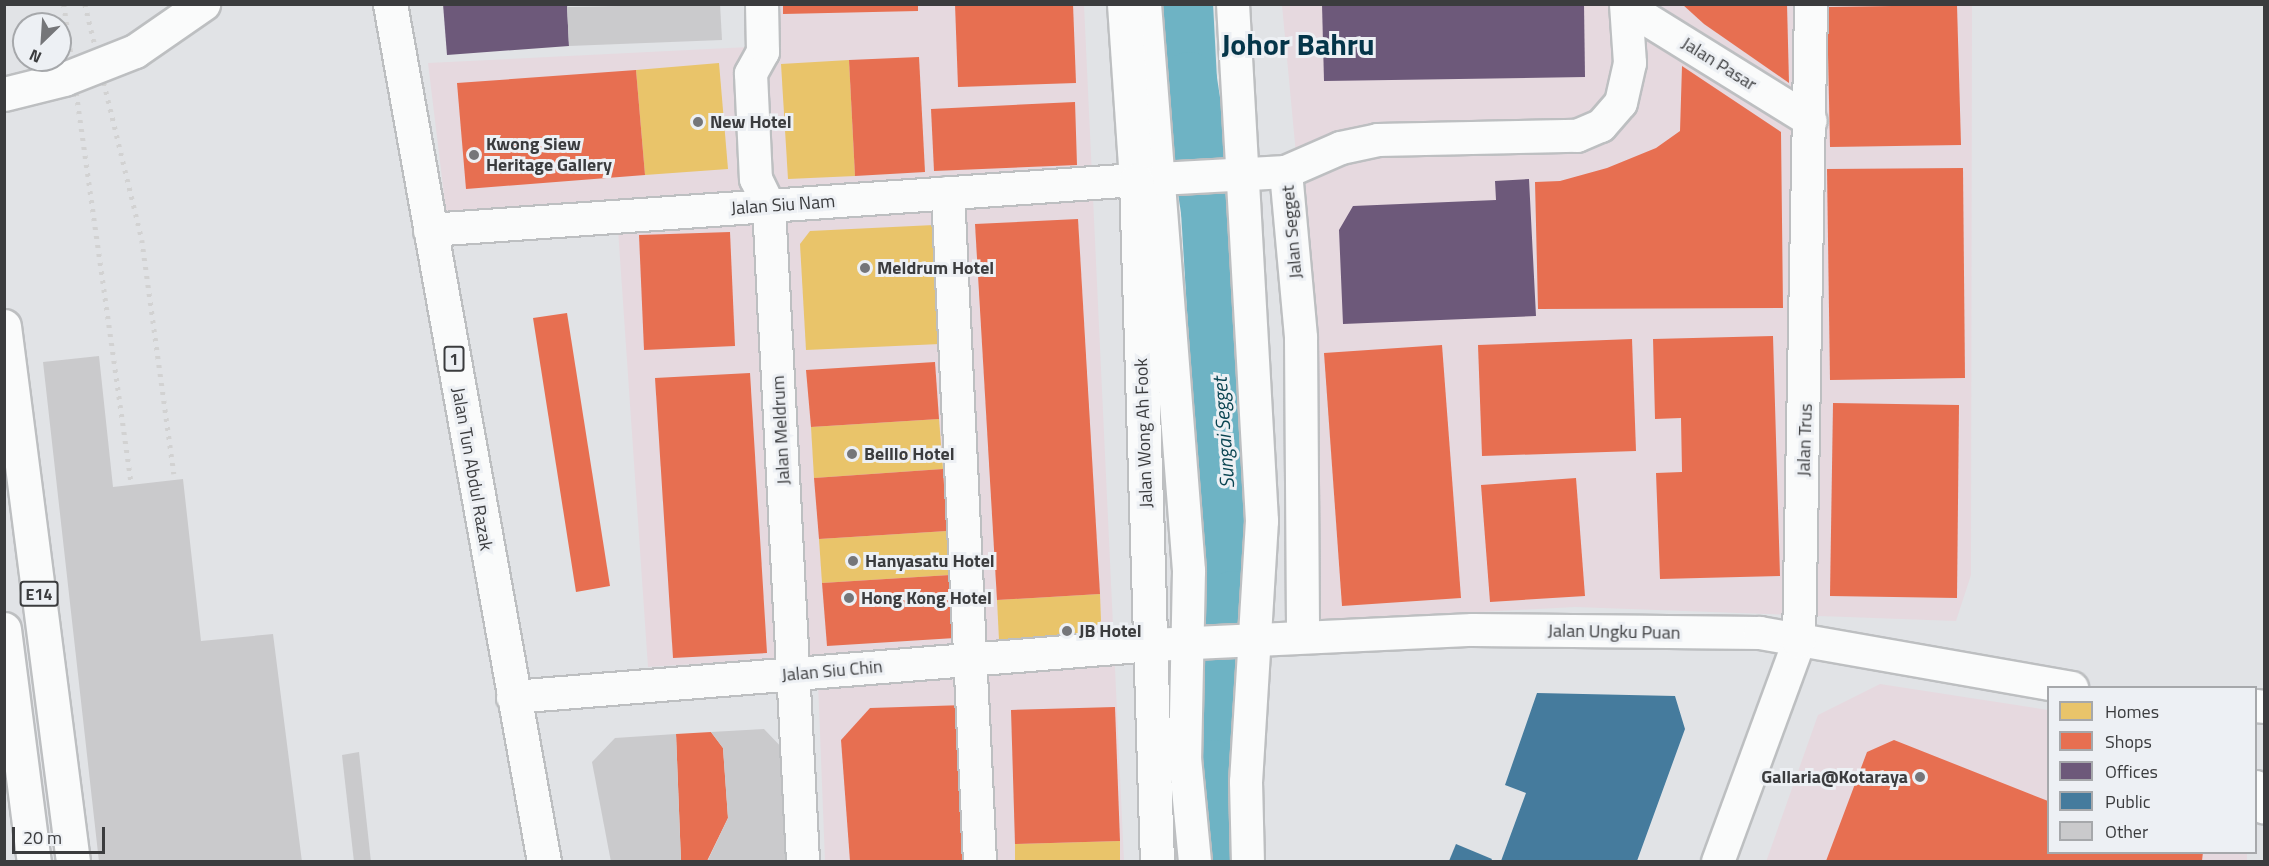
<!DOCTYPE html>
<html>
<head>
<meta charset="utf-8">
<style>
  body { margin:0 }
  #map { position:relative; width:2269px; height:866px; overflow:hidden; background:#e1e3e6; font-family:"Titillium Web",sans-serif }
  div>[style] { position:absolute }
  .commercial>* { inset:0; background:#e6d9df }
  .homes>* { inset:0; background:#e9c46a }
  .shops>* { inset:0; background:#e76f51 }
  .offices>* { inset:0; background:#6d597a }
  .public>* { inset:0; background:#457b9d }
  .river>* { height:56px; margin:-28px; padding:0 28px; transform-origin:28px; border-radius:28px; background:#6eb3c4 }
  .building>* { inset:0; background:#cacacc }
  .roads { filter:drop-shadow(2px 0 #bdbfc1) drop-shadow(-2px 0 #bdbfc1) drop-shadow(0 2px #bdbfc1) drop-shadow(0 -2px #bdbfc1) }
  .minor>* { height:32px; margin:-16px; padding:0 16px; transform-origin:16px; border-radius:16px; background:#fafbfb }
  .major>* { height:33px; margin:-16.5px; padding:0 16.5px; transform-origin:16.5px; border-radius:16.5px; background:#fafbfb }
  .highway>* { height:33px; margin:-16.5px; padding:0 16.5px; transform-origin:16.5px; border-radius:16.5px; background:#fafbfb }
  .rail>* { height:4.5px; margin-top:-2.25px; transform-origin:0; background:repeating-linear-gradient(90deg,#d2d2d2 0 3px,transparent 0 9px) }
  .bridges { filter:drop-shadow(2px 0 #bdbfc1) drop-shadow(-2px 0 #bdbfc1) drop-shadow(0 2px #bdbfc1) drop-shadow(0 -2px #bdbfc1) }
  .major-bridge>* { height:33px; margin:-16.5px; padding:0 16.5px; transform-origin:16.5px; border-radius:16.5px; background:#fafbfb }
  .dots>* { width:16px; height:16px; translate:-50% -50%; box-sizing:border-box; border:3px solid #edf0f4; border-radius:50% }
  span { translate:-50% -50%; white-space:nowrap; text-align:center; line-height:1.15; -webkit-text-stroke:6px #edf0f4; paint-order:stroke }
  .shield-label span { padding:2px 4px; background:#edf0f4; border:2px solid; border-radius:4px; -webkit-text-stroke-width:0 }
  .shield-label { font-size:16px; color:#3b3c3e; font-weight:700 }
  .street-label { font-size:18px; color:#3b3c3e }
  .poi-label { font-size:18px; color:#3b3c3e; font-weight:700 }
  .left { translate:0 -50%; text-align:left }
  .right { translate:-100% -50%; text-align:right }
  .water-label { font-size:20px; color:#0a4451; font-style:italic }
  .town-label { font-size:30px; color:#043549; font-weight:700 }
  .frame { position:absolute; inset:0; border:6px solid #3b3c3e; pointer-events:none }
  .legend { position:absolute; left:2047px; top:686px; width:210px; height:168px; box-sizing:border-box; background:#edf0f4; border:2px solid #a6a8ab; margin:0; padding:8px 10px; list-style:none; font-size:18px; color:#3b3c3e }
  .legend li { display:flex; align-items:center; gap:12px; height:30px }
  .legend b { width:30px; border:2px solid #a6a8ab }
  .north { position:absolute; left:12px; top:12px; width:60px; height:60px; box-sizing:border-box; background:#edf0f4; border:2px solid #a6a8ab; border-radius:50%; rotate:205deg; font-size:16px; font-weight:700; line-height:24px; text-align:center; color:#3b3c3e }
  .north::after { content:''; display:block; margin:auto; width:21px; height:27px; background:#757679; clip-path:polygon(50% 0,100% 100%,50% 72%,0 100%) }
  .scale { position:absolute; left:12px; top:827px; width:93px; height:27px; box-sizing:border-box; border:3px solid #3b3c3e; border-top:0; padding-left:8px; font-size:18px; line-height:21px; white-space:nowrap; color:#3b3c3e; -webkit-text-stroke:4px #edf0f4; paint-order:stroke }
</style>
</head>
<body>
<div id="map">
  <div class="commercial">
    <div style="clip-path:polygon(770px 5px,1084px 5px,1124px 861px,825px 861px,817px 656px,648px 667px,616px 200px,446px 211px,428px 63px,771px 46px)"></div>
    <div style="clip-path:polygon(1282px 5px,1972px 5px,1971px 575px,1956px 621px,1575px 607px,1313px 621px,1312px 325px)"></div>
    <div style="clip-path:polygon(1880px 684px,2048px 710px,2048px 852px,2247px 853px,2247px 862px,1766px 862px,1818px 715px)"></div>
  </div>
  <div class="homes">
    <div style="clip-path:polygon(849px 60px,855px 176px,788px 179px,781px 64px)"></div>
    <div style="clip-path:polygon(719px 63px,728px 169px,645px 175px,636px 70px)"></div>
    <div style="clip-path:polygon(934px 225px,940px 344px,806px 350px,800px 244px,810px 231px)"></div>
    <div style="clip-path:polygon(939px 419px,943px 469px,814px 478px,811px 427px)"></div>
    <div style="clip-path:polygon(947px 531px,950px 575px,822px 583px,819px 539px)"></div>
    <div style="clip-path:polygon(1100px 594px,1101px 621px,1087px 635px,999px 640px,997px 600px)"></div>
    <div style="clip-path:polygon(1120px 841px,1120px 862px,1015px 862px,1015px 844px)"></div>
  </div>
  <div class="shops">
    <div style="clip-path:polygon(783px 4px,918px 4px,918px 11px,783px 14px)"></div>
    <div style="clip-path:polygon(955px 4px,1073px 4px,1076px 83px,958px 87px)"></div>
    <div style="clip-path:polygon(1682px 4px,1787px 4px,1789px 83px,1704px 24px)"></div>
    <div style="clip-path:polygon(1957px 5px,1961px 145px,1830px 147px,1827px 7px)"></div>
    <div style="clip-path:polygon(919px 57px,925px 172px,855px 176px,849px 60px)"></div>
    <div style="clip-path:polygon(1682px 66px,1781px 132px,1783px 308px,1538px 309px,1535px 182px,1560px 181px,1607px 168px,1656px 148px,1680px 131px)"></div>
    <div style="clip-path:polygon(636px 70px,645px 175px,466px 189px,457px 83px)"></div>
    <div style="clip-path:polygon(1075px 102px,1077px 165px,934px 171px,931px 109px)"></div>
    <div style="clip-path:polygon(1963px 168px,1965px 378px,1830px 380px,1827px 169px)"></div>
    <div style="clip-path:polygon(1078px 219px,1100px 594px,997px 600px,975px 224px)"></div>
    <div style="clip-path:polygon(730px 232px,735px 346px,644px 350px,639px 235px)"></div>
    <div style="clip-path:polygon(567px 313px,610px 586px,576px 592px,533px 318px)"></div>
    <div style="clip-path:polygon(1773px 336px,1780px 576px,1660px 579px,1656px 473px,1682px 472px,1681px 418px,1655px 419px,1653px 339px)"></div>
    <div style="clip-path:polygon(1632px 339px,1636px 451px,1482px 456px,1478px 345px)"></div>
    <div style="clip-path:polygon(1442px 345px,1461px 598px,1342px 606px,1324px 353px)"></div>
    <div style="clip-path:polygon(935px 362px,939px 419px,811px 427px,806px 370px)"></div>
    <div style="clip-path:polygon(750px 373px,767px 653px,673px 658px,655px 378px)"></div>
    <div style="clip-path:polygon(1833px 403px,1959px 405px,1957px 598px,1830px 596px)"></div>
    <div style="clip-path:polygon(943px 469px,947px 531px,819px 539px,814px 478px)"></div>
    <div style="clip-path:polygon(1576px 478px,1585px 596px,1490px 602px,1481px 485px)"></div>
    <div style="clip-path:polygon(950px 575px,955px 638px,827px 646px,822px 583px)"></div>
    <div style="clip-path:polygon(965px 705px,973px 861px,850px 861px,841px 740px,870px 708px)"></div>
    <div style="clip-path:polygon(1115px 707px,1120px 841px,1015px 844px,1011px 710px)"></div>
    <div style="clip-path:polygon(711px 732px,723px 748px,728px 818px,707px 861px,681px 861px,676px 734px)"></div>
    <div style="clip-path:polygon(1894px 740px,2048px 801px,2048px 852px,2203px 852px,2202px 861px,1826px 861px,1867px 752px)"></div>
  </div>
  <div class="offices">
    <div style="clip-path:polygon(443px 4px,567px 4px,569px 46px,447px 55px)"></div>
    <div style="clip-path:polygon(1322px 4px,1584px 4px,1585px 77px,1324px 81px)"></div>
    <div style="clip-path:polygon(1529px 179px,1536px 316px,1343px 324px,1339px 230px,1353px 206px,1496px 200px,1495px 181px)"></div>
  </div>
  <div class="public">
    <div style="clip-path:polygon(1537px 693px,1675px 696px,1685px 729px,1637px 861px,1501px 861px,1526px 793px,1505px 785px)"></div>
    <div style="clip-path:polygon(1456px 844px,1492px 859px,1491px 861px,1449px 861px)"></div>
  </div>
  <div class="river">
    <div style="left:1185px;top:4px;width:76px;rotate:87deg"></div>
    <div style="left:1189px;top:80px;width:133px;rotate:81.3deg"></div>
    <div style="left:1209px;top:211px;width:389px;rotate:86.5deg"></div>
    <div style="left:1233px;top:599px;width:170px;rotate:96.4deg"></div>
    <div style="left:1214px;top:768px;width:94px;rotate:88.8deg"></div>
  </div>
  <div class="building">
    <div style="clip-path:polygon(720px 4px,722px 40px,569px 46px,567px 7px)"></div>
    <div style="clip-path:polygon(99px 356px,113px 487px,183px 479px,201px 641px,273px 634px,302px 862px,99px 862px,43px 362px)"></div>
    <div style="clip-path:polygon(764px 729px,787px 753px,792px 862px,707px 862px,728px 818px,723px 748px,711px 732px)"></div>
    <div style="clip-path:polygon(676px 734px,681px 862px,611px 862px,592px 762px,615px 738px)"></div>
    <div style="clip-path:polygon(359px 752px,371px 862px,354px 862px,342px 755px)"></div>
  </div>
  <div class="roads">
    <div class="minor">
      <div style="left:762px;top:4px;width:48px;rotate:88.8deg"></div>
      <div style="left:763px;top:52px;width:25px;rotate:119deg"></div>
      <div style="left:751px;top:74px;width:105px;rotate:87.3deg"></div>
      <div style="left:756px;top:179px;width:30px;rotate:64deg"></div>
      <div style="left:769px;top:206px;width:657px;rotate:87.03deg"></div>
      <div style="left:1145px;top:4px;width:569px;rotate:85.56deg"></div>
      <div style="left:1189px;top:571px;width:187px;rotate:91.2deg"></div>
      <div style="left:1185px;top:758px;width:104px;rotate:84.5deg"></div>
      <div style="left:1233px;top:4px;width:518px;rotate:86.79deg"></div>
      <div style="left:1262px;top:521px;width:261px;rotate:93.5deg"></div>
      <div style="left:1246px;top:782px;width:80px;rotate:88.6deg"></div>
      <div style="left:1627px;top:7px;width:216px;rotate:31.8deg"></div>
      <div style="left:1286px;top:172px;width:167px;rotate:84.8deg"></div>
      <div style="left:1301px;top:338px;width:299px;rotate:89.6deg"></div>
      <div style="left:1159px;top:179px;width:127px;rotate:-3.2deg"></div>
      <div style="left:1286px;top:172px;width:60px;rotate:-23.6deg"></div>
      <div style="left:1341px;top:148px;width:38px;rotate:-12deg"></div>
      <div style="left:1378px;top:140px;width:199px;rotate:-1.2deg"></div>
      <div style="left:1577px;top:136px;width:26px;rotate:-23deg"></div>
      <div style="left:1601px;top:126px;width:30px;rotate:-49deg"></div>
      <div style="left:1621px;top:103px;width:41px;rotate:-77.3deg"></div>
      <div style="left:1630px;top:63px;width:59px;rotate:-93.9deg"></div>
      <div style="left:948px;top:193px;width:670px;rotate:87.26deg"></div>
      <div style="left:430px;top:230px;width:708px;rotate:-4.05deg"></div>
      <div style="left:513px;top:697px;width:641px;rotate:-4.65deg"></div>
      <div style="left:1152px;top:645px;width:321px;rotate:-2.7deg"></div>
      <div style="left:1473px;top:630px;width:287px;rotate:0.6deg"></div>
      <div style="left:1760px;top:633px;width:317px;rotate:10deg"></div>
      <div style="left:2256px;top:706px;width:8px;rotate:7deg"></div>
      <div style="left:2256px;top:787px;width:22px;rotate:68deg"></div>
      <div style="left:1718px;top:862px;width:234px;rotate:-69.8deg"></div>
      <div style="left:1799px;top:642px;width:638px;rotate:-88.92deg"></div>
    </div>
    <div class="major">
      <div style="left:390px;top:4px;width:872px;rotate:79.82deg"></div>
      <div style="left:1124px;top:4px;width:176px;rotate:86.1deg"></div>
      <div style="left:1136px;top:180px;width:682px;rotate:88.24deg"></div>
    </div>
    <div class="highway">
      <div style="left:4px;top:326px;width:540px;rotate:82.66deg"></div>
      <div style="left:4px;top:629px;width:235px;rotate:82.7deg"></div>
    </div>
  </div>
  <div class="rail">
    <div style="left:64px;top:4px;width:483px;rotate:82deg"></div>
    <div style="left:85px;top:4px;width:243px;rotate:76.4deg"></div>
    <div style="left:142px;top:240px;width:236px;rotate:82.2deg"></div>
  </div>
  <div class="bridges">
    <div class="major-bridge">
      <div style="left:4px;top:94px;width:62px;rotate:-14deg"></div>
      <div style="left:64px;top:79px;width:76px;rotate:-21.5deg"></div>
      <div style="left:135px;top:51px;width:83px;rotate:-34.7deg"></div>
    </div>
  </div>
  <div class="dots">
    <div style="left:698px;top:122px;background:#757679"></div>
    <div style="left:474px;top:155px;background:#757679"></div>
    <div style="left:865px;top:268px;background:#757679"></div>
    <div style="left:852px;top:454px;background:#757679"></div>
    <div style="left:853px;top:561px;background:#757679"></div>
    <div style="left:849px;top:598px;background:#757679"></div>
    <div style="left:1067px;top:631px;background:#757679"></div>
    <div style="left:1920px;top:777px;background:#757679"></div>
  </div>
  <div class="shield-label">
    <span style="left:454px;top:359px">1</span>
    <span style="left:39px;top:594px">E14</span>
  </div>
  <div class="street-label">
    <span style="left:1719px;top:64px;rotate:32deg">Jalan Pasar</span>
    <span style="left:783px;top:205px;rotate:-4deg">Jalan Siu Nam</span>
    <span style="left:1292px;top:232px;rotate:-95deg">Jalan Segget</span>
    <span style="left:781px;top:430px;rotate:-93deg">Jalan Meldrum</span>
    <span style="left:1144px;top:433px;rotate:-92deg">Jalan Wong Ah Fook</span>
    <span style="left:1805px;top:440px;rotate:-88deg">Jalan Trus</span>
    <span style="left:472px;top:469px;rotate:80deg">Jalan Tun Abdul Razak</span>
    <span style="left:1614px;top:632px;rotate:1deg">Jalan Ungku Puan</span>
    <span style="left:832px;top:671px;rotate:-5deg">Jalan Siu Chin</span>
  </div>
  <div class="poi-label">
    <span class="left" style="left:710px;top:122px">New Hotel</span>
    <span class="left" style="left:486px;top:155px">Kwong Siew<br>Heritage Gallery</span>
    <span class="left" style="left:877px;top:268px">Meldrum Hotel</span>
    <span class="left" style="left:864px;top:454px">Belllo Hotel</span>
    <span class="left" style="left:865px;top:561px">Hanyasatu Hotel</span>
    <span class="left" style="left:861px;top:598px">Hong Kong Hotel</span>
    <span class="left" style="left:1079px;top:631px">JB Hotel</span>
    <span class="right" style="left:1908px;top:777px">Gallaria@Kotaraya</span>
  </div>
  <div class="water-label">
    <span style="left:1223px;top:433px;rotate:-94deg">Sungai Segget</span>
  </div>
  <div class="town-label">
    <span style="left:1298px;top:44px">Johor Bahru</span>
  </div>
  <div class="frame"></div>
  <ul class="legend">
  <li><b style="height:16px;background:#e9c46a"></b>Homes</li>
  <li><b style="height:16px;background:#e76f51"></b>Shops</li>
  <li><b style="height:16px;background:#6d597a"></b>Offices</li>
  <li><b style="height:16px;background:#457b9d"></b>Public</li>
  <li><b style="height:16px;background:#cacacc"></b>Other</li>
  </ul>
  <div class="north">N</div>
  <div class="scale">20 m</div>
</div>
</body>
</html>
